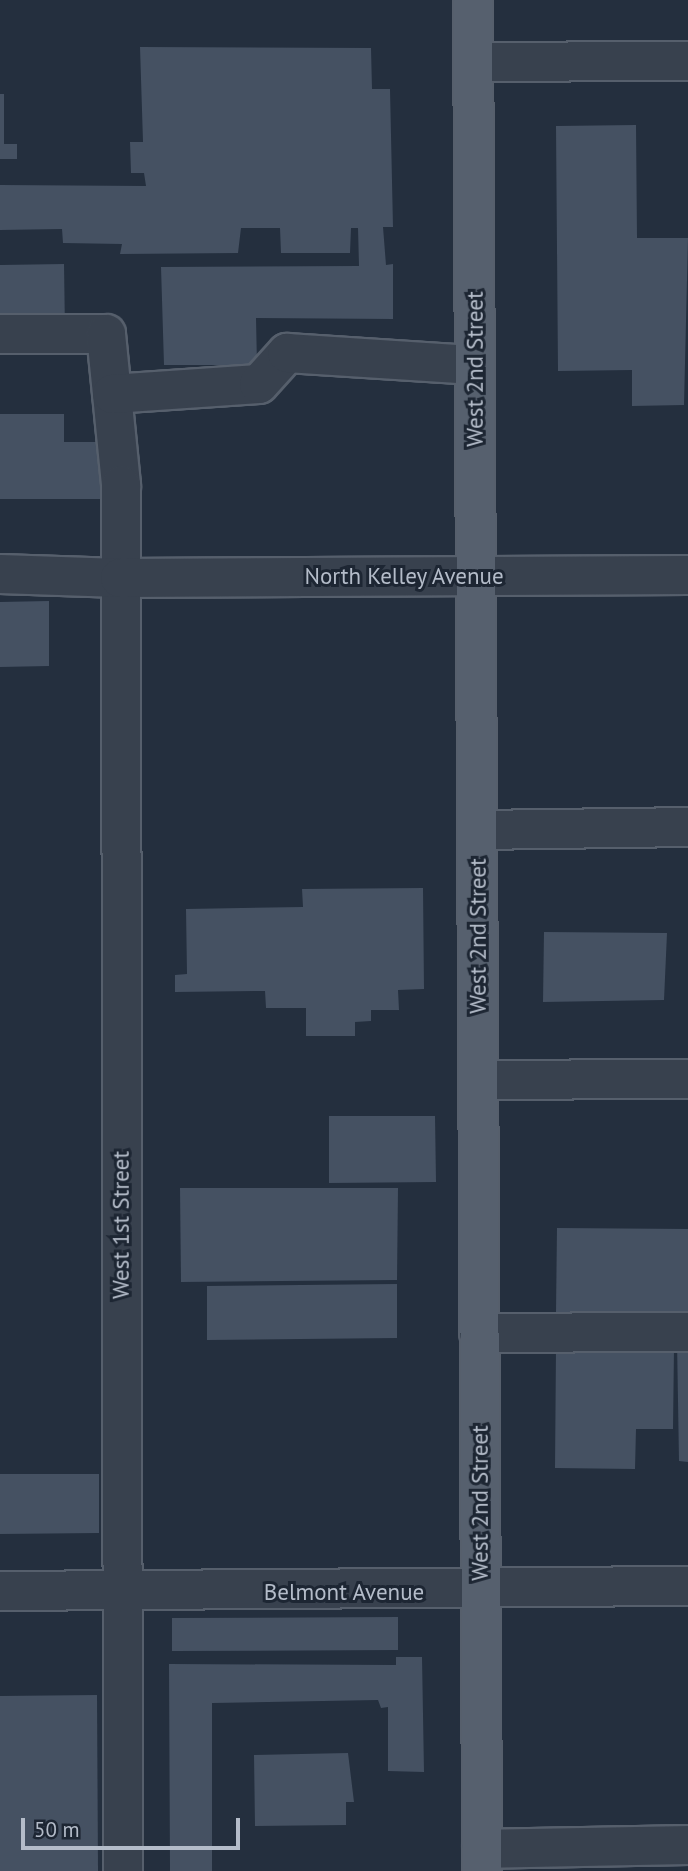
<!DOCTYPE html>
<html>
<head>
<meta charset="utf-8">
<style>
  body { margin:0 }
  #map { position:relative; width:688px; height:1871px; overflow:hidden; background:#242f3e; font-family:"PT Sans",sans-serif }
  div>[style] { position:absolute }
  .building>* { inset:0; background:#455162 }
  .roads { filter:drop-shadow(2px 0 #565f6c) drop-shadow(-2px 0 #565f6c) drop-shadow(0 2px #565f6c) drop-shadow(0 -2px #565f6c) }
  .minor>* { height:38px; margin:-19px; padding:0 19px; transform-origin:19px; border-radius:19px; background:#38414e }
  .major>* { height:38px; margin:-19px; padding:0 19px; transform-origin:19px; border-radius:19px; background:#56606e }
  span { translate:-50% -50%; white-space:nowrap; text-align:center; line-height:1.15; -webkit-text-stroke:6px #1d2633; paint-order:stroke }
  .street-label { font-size:23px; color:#b4bcc9 }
  .scale { position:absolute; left:21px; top:1818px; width:219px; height:32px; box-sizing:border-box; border:4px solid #b4bcc9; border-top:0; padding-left:9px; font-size:21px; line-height:24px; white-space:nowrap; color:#b4bcc9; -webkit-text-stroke:5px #1d2633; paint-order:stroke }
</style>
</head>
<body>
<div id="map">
  <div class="building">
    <div style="clip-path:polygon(140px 47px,371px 48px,372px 89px,390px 89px,393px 227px,383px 227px,386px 265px,393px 264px,393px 319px,256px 318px,257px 365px,164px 365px,161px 267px,359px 266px,358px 228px,351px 228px,350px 253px,281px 253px,280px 228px,241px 228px,238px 253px,120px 254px,122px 244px,63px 243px,62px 229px,0 230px,0 185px,146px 186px,144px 173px,131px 173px,130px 142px,143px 142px)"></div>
    <div style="clip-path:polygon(0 94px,4px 94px,4px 144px,17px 144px,17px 159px,0 159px)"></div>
    <div style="clip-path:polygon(636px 125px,637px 238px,688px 238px,684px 405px,632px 406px,632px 370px,558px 371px,556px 126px)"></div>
    <div style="clip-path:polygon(64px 264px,65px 332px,0 332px,0 265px)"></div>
    <div style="clip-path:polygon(0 414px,64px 414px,64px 442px,101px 442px,100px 499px,0 499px)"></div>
    <div style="clip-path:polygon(49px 601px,49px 666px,0 667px,0 602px)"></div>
    <div style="clip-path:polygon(423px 888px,424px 989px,398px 990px,399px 1010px,371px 1010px,371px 1021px,355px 1022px,355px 1036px,306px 1036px,306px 1008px,266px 1008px,265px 991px,175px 992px,175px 975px,187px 974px,186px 909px,303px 907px,302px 889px)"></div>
    <div style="clip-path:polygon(544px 932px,667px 933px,664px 1000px,543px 1002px)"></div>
    <div style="clip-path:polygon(329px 1116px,435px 1116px,436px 1182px,329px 1183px)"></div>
    <div style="clip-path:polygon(180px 1188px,398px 1188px,397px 1280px,181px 1282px)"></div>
    <div style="clip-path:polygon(557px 1228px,688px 1229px,688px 1313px,556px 1313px)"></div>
    <div style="clip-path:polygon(397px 1284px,397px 1338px,207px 1340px,207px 1286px)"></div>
    <div style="clip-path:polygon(677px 1340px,688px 1340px,688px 1462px,679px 1461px)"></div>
    <div style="clip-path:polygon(556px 1347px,674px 1348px,673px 1429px,636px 1429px,635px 1469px,555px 1468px)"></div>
    <div style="clip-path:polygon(0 1474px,99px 1474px,99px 1533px,0 1534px)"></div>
    <div style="clip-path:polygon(398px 1617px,398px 1650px,172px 1651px,172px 1618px)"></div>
    <div style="clip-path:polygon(396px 1657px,422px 1657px,424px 1772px,388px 1771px,388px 1707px,381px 1708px,378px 1700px,212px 1703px,212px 1871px,170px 1871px,169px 1664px,396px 1665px)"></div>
    <div style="clip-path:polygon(97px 1695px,98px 1871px,0 1871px,0 1696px)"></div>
    <div style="clip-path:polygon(348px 1753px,354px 1802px,346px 1802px,346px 1825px,255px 1826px,254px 1755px)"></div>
  </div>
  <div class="roads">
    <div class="minor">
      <div style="left:474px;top:62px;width:214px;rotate:-0.3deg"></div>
      <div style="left:0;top:334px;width:106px"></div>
      <div style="left:106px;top:334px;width:152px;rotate:84.3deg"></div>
      <div style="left:121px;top:485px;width:1386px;rotate:89.92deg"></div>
      <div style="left:112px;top:394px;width:147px;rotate:-3.9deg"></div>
      <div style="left:259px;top:384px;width:42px;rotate:-47.9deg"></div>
      <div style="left:287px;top:353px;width:188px;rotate:3.7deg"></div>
      <div style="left:0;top:574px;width:120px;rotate:1.9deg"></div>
      <div style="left:120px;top:578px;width:568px;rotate:-0.3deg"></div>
      <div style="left:477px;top:830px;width:211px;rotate:-0.8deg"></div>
      <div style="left:478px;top:1080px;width:210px;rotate:-0.3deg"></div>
      <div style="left:479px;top:1333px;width:209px;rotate:-0.3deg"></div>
      <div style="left:0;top:1591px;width:688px;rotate:-0.42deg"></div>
      <div style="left:482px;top:1849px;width:206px;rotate:-1.1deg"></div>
    </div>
    <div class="major">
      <div style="left:473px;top:0;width:1871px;rotate:89.72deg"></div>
    </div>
  </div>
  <div class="street-label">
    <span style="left:475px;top:369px;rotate:-90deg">West 2nd Street</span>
    <span style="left:404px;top:576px">North Kelley Avenue</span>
    <span style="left:478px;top:936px;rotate:-90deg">West 2nd Street</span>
    <span style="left:121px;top:1225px;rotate:-90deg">West 1st Street</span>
    <span style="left:480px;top:1503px;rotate:-90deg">West 2nd Street</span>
    <span style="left:344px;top:1592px">Belmont Avenue</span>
  </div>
  <div class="scale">50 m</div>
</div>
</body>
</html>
